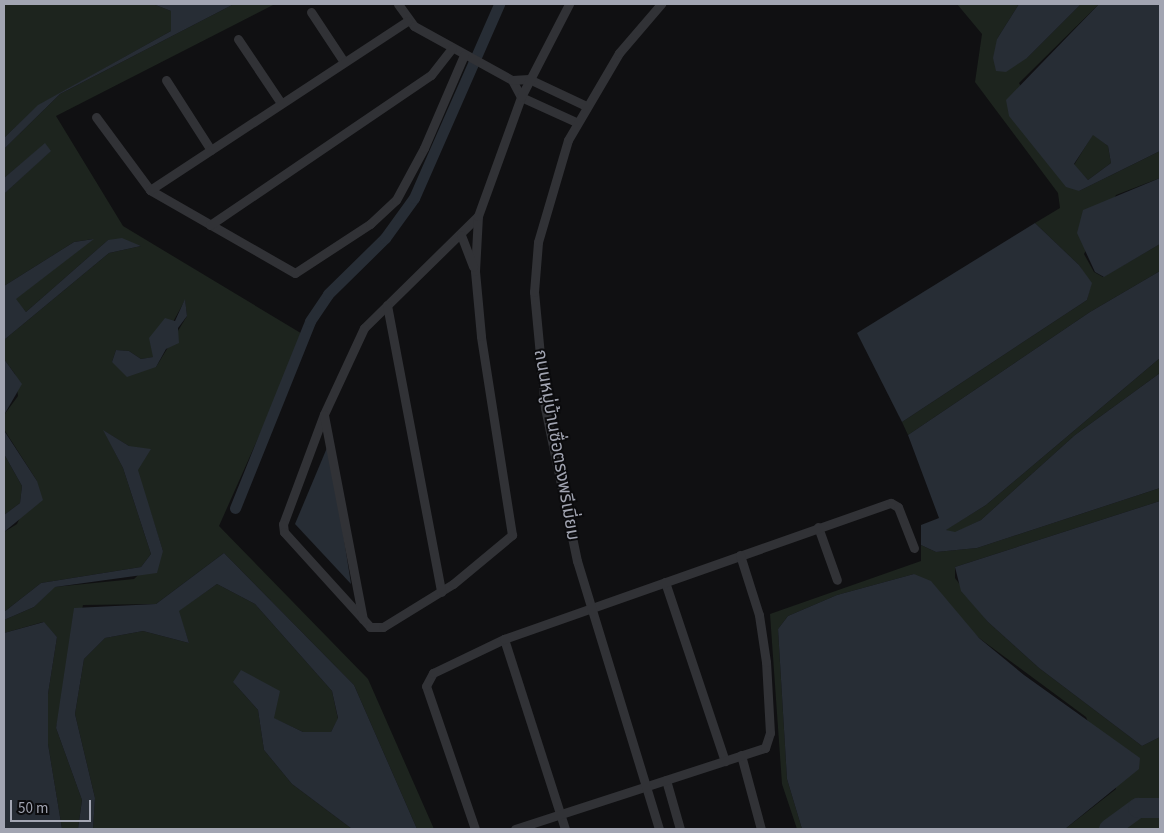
<!DOCTYPE html>
<html>
<head>
<meta charset="utf-8">
<style>
  body { margin:0 }
  #map { position:relative; width:1164px; height:833px; overflow:hidden; background:#101012; font-family:"Source Sans 3","Noto Sans Thai",sans-serif }
  div>[style] { position:absolute }
  .green>* { inset:0; background:#1d241e }
  .water>* { inset:0; background:#272d35 }
  .canal>* { height:11px; margin:-5.5px; padding:0 5.5px; transform-origin:5.5px; border-radius:5.5px; background:#272d35 }
  .river>* { height:20px; margin:-10px; padding:0 10px; transform-origin:10px; border-radius:10px; background:#272d35 }
  .minor>* { height:9px; margin:-4.5px; padding:0 4.5px; transform-origin:4.5px; border-radius:4.5px; background:#313236 }
  span { translate:-50% -50%; white-space:nowrap; text-align:center; line-height:1.15; -webkit-text-stroke:4px #0b0b0d; paint-order:stroke }
  .street-label { font-size:18px; color:#a2a5b2 }
  .frame { position:absolute; inset:0; border:5px solid #a2a5b2; pointer-events:none }
  .scale { position:absolute; left:10px; top:800px; width:81px; height:22px; box-sizing:border-box; border:2px solid #a2a5b2; border-top:0; padding-left:6px; font-size:15px; line-height:18px; white-space:nowrap; color:#a2a5b2; -webkit-text-stroke:4px #0b0b0d; paint-order:stroke }
</style>
</head>
<body>
<div id="map">
  <div class="green">
    <div style="clip-path:polygon(4px 4px,153px 4px,171px 11px,173px 25px,171px 31px,39px 105px,4px 138px)"></div>
    <div style="clip-path:polygon(evenodd,234px 4px,275px 4px,56px 116px,123px 226px,304px 335px,219px 526px,368px 679px,434px 829px,417px 829px,354px 685px,224px 553px,156px 604px,83px 605px,56px 728px,82px 800px,78px 829px,62px 829px,48px 744px,48px 694px,57px 637px,43px 622px,4px 633px,4px 620px,34px 607px,54px 587px,134px 579px,163px 551px,129px 446px,104px 431px,123px 468px,151px 554px,141px 567px,41px 583px,4px 612px,4px 532px,17px 524px,37px 481px,5px 431px,4px 415px,18px 396px,15px 374px,4px 359px,4px 340px,109px 253px,141px 246px,108px 240px,26px 312px,15px 299px,93px 239px,74px 242px,4px 286px,4px 194px,50px 151px,45px 144px,4px 178px,4px 149px,60px 94px,234px 4px,185px 300px,187px 316px,156px 367px,112px 362px,116px 350px,129px 351px,141px 359px,154px 357px,185px 300px)"></div>
    <div style="clip-path:polygon(957px 4px,1019px 4px,997px 39px,1027px 58px,1081px 4px,1099px 4px,1019px 83px,1079px 191px,1160px 151px,1160px 178px,1116px 195px,1084px 254px,1094px 272px,1103px 277px,1160px 244px,1160px 271px,1090px 312px,908px 435px,902px 422px,1087px 300px,1091px 284px,1079px 265px,1035px 223px,1060px 208px,1058px 193px,975px 82px,982px 34px)"></div>
    <div style="clip-path:polygon(1093px 134px,1108px 146px,1111px 163px,1088px 180px,1074px 165px)"></div>
    <div style="clip-path:polygon(1160px 358px,1160px 373px,1075px 435px,981px 520px,955px 533px,945px 530px,986px 505px)"></div>
    <div style="clip-path:polygon(4px 454px,22px 486px,20px 503px,4px 515px)"></div>
    <div style="clip-path:polygon(1160px 488px,1160px 501px,955px 567px,955px 578px,988px 622px,1039px 668px,1142px 746px,1160px 737px,1160px 829px,1065px 829px,1116px 789px,1086px 717px,979px 638px,914px 574px,837px 595px,788px 616px,778px 629px,787px 779px,802px 829px,797px 829px,782px 784px,770px 614px,921px 561px,921px 545px,936px 552px,977px 548px)"></div>
    <div style="clip-path:polygon(217px 584px,255px 604px,332px 691px,338px 719px,331px 732px,303px 732px,273px 718px,233px 682px,258px 710px,264px 750px,292px 784px,352px 829px,93px 829px,95px 798px,75px 714px,84px 659px,105px 638px,143px 631px,189px 643px,178px 611px)"></div>
  </div>
  <div class="water">
    <div style="clip-path:polygon(153px 4px,234px 4px,60px 94px,4px 149px,4px 138px,38px 105px,171px 31px,171px 11px)"></div>
    <div style="clip-path:polygon(1019px 4px,1081px 4px,1027px 58px,1006px 72px,996px 71px,993px 58px,997px 39px)"></div>
    <div style="clip-path:polygon(evenodd,1099px 4px,1160px 4px,1160px 151px,1079px 191px,1066px 187px,1009px 116px,1006px 100px,1099px 4px,1093px 135px,1108px 146px,1111px 163px,1088px 180px,1074px 164px,1093px 135px)"></div>
    <div style="clip-path:polygon(45px 143px,51px 151px,4px 194px,4px 178px)"></div>
    <div style="clip-path:polygon(1160px 178px,1160px 244px,1104px 277px,1095px 272px,1077px 233px,1083px 210px)"></div>
    <div style="clip-path:polygon(1035px 223px,1079px 265px,1092px 283px,1087px 300px,902px 422px,857px 333px)"></div>
    <div style="clip-path:polygon(122px 238px,141px 246px,109px 253px,4px 340px,4px 286px,74px 242px,94px 239px,16px 299px,26px 312px,108px 240px)"></div>
    <div style="clip-path:polygon(1160px 271px,1160px 358px,986px 505px,946px 530px,955px 532px,981px 520px,1075px 435px,1160px 373px,1160px 488px,977px 548px,936px 552px,921px 545px,921px 525px,939px 518px,908px 435px,1090px 312px)"></div>
    <div style="clip-path:polygon(185px 299px,187px 316px,178px 328px,179px 343px,166px 349px,156px 367px,127px 377px,112px 362px,116px 350px,129px 351px,141px 359px,153px 357px,149px 338px,165px 318px,175px 321px)"></div>
    <div style="clip-path:polygon(4px 359px,22px 384px,4px 415px)"></div>
    <div style="clip-path:polygon(4px 418px,5px 432px,37px 481px,43px 500px,4px 532px,4px 515px,20px 503px,22px 486px,4px 454px)"></div>
    <div style="clip-path:polygon(103px 430px,129px 446px,151px 449px,138px 470px,163px 551px,157px 573px,55px 587px,34px 607px,4px 620px,4px 612px,41px 583px,141px 567px,151px 554px,123px 468px)"></div>
    <div style="clip-path:polygon(329px 443px,351px 584px,295px 524px)"></div>
    <div style="clip-path:polygon(1160px 501px,1160px 737px,1142px 746px,1039px 668px,988px 622px,961px 591px,955px 567px)"></div>
    <div style="clip-path:polygon(224px 553px,354px 685px,417px 829px,352px 829px,292px 784px,264px 750px,258px 710px,233px 682px,241px 670px,280px 691px,274px 718px,303px 732px,331px 732px,338px 718px,332px 691px,255px 604px,217px 584px,179px 611px,189px 643px,143px 631px,105px 638px,84px 659px,75px 714px,95px 798px,93px 829px,78px 829px,82px 800px,56px 728px,74px 608px,156px 604px)"></div>
    <div style="clip-path:polygon(914px 574px,931px 581px,979px 638px,1024px 675px,1140px 758px,1139px 769px,1065px 829px,802px 829px,787px 779px,778px 629px,788px 616px,837px 595px)"></div>
    <div style="clip-path:polygon(44px 622px,57px 637px,48px 694px,48px 744px,62px 829px,4px 829px,4px 633px)"></div>
  </div>
  <div class="canal">
    <div style="left:235px;top:508px;width:201px;rotate:-68.1deg"></div>
    <div style="left:310px;top:321px;width:32px;rotate:-56deg"></div>
    <div style="left:328px;top:294px;width:80px;rotate:-44.5deg"></div>
    <div style="left:385px;top:238px;width:49px;rotate:-54.1deg"></div>
    <div style="left:414px;top:198px;width:212px;rotate:-66.3deg"></div>
  </div>
  <div class="river">
    <div style="left:1109px;top:829px;width:36px;rotate:-36deg"></div>
    <div style="left:1138px;top:808px;width:22px"></div>
  </div>
  <div class="minor">
    <div style="left:398px;top:4px;width:27px;rotate:54deg"></div>
    <div style="left:414px;top:26px;width:112px;rotate:28.9deg"></div>
    <div style="left:311px;top:12px;width:60px;rotate:56.6deg"></div>
    <div style="left:238px;top:39px;width:77px;rotate:56.1deg"></div>
    <div style="left:166px;top:80px;width:83px;rotate:57.3deg"></div>
    <div style="left:96px;top:117px;width:91px;rotate:53.5deg"></div>
    <div style="left:150px;top:190px;width:167px;rotate:29.8deg"></div>
    <div style="left:295px;top:273px;width:90px;rotate:-33.2deg"></div>
    <div style="left:370px;top:224px;width:35px;rotate:-43deg"></div>
    <div style="left:396px;top:200px;width:59px;rotate:-61.7deg"></div>
    <div style="left:424px;top:148px;width:101px;rotate:-66.7deg"></div>
    <div style="left:576px;top:122px;width:60px;rotate:-155.6deg"></div>
    <div style="left:521px;top:97px;width:19px;rotate:-118deg"></div>
    <div style="left:512px;top:80px;width:17px;rotate:-3deg"></div>
    <div style="left:529px;top:79px;width:63px;rotate:25.3deg"></div>
    <div style="left:150px;top:190px;width:308px;rotate:-33.3deg"></div>
    <div style="left:478px;top:216px;width:160px;rotate:135.5deg"></div>
    <div style="left:364px;top:328px;width:95px;rotate:114.9deg"></div>
    <div style="left:324px;top:414px;width:117px;rotate:110.4deg"></div>
    <div style="left:283px;top:524px;width:8px;rotate:83deg"></div>
    <div style="left:284px;top:532px;width:128px;rotate:47.8deg"></div>
    <div style="left:370px;top:627px;width:13px"></div>
    <div style="left:383px;top:627px;width:82px;rotate:-31.6deg"></div>
    <div style="left:453px;top:584px;width:77px;rotate:-39.7deg"></div>
    <div style="left:512px;top:535px;width:201px;rotate:-98.9deg"></div>
    <div style="left:481px;top:336px;width:65px;rotate:-95.3deg"></div>
    <div style="left:475px;top:271px;width:55px;rotate:-86.9deg"></div>
    <div style="left:478px;top:216px;width:127px;rotate:-70.1deg"></div>
    <div style="left:521px;top:97px;width:105px;rotate:-62.7deg"></div>
    <div style="left:210px;top:225px;width:267px;rotate:-34.2deg"></div>
    <div style="left:431px;top:75px;width:34px;rotate:-52deg"></div>
    <div style="left:461px;top:235px;width:34px;rotate:69deg"></div>
    <div style="left:387px;top:305px;width:292px;rotate:79.3deg"></div>
    <div style="left:324px;top:415px;width:208px;rotate:79.2deg"></div>
    <div style="left:818px;top:527px;width:56px;rotate:70.3deg"></div>
    <div style="left:665px;top:582px;width:189px;rotate:71.5deg"></div>
    <div style="left:504px;top:639px;width:200px;rotate:72.2deg"></div>
    <div style="left:741px;top:755px;width:77px;rotate:74.9deg"></div>
    <div style="left:666px;top:780px;width:51px;rotate:74.1deg"></div>
    <div style="left:475px;top:829px;width:151px;rotate:-108.9deg"></div>
    <div style="left:426px;top:686px;width:15px;rotate:-62deg"></div>
    <div style="left:433px;top:673px;width:79px;rotate:-25.6deg"></div>
    <div style="left:504px;top:639px;width:410px;rotate:-19.4deg"></div>
    <div style="left:891px;top:503px;width:8px;rotate:30deg"></div>
    <div style="left:898px;top:507px;width:44px;rotate:68.7deg"></div>
    <div style="left:515px;top:829px;width:263px;rotate:-18deg"></div>
    <div style="left:765px;top:748px;width:16px;rotate:-72deg"></div>
    <div style="left:770px;top:733px;width:71px;rotate:-93.2deg"></div>
    <div style="left:766px;top:662px;width:48px;rotate:-98.5deg"></div>
    <div style="left:759px;top:615px;width:63px;rotate:-107.6deg"></div>
    <div style="left:659px;top:829px;width:280px;rotate:-107deg"></div>
    <div style="left:577px;top:561px;width:156px;rotate:-101.8deg"></div>
    <div style="left:545px;top:408px;width:117px;rotate:-95.4deg"></div>
    <div style="left:534px;top:292px;width:50px;rotate:-85.4deg"></div>
    <div style="left:538px;top:242px;width:106px;rotate:-73.6deg"></div>
    <div style="left:568px;top:140px;width:101px;rotate:-59.6deg"></div>
    <div style="left:619px;top:53px;width:65px;rotate:-49.4deg"></div>
  </div>
  <div class="street-label">
    <span style="left:556px;top:445px;rotate:80deg">ถนนหมู่บ้านซื่อตรงพรีเมี่ยม</span>
  </div>
  <div class="frame"></div>
  <div class="scale">50 m</div>
</div>
</body>
</html>
